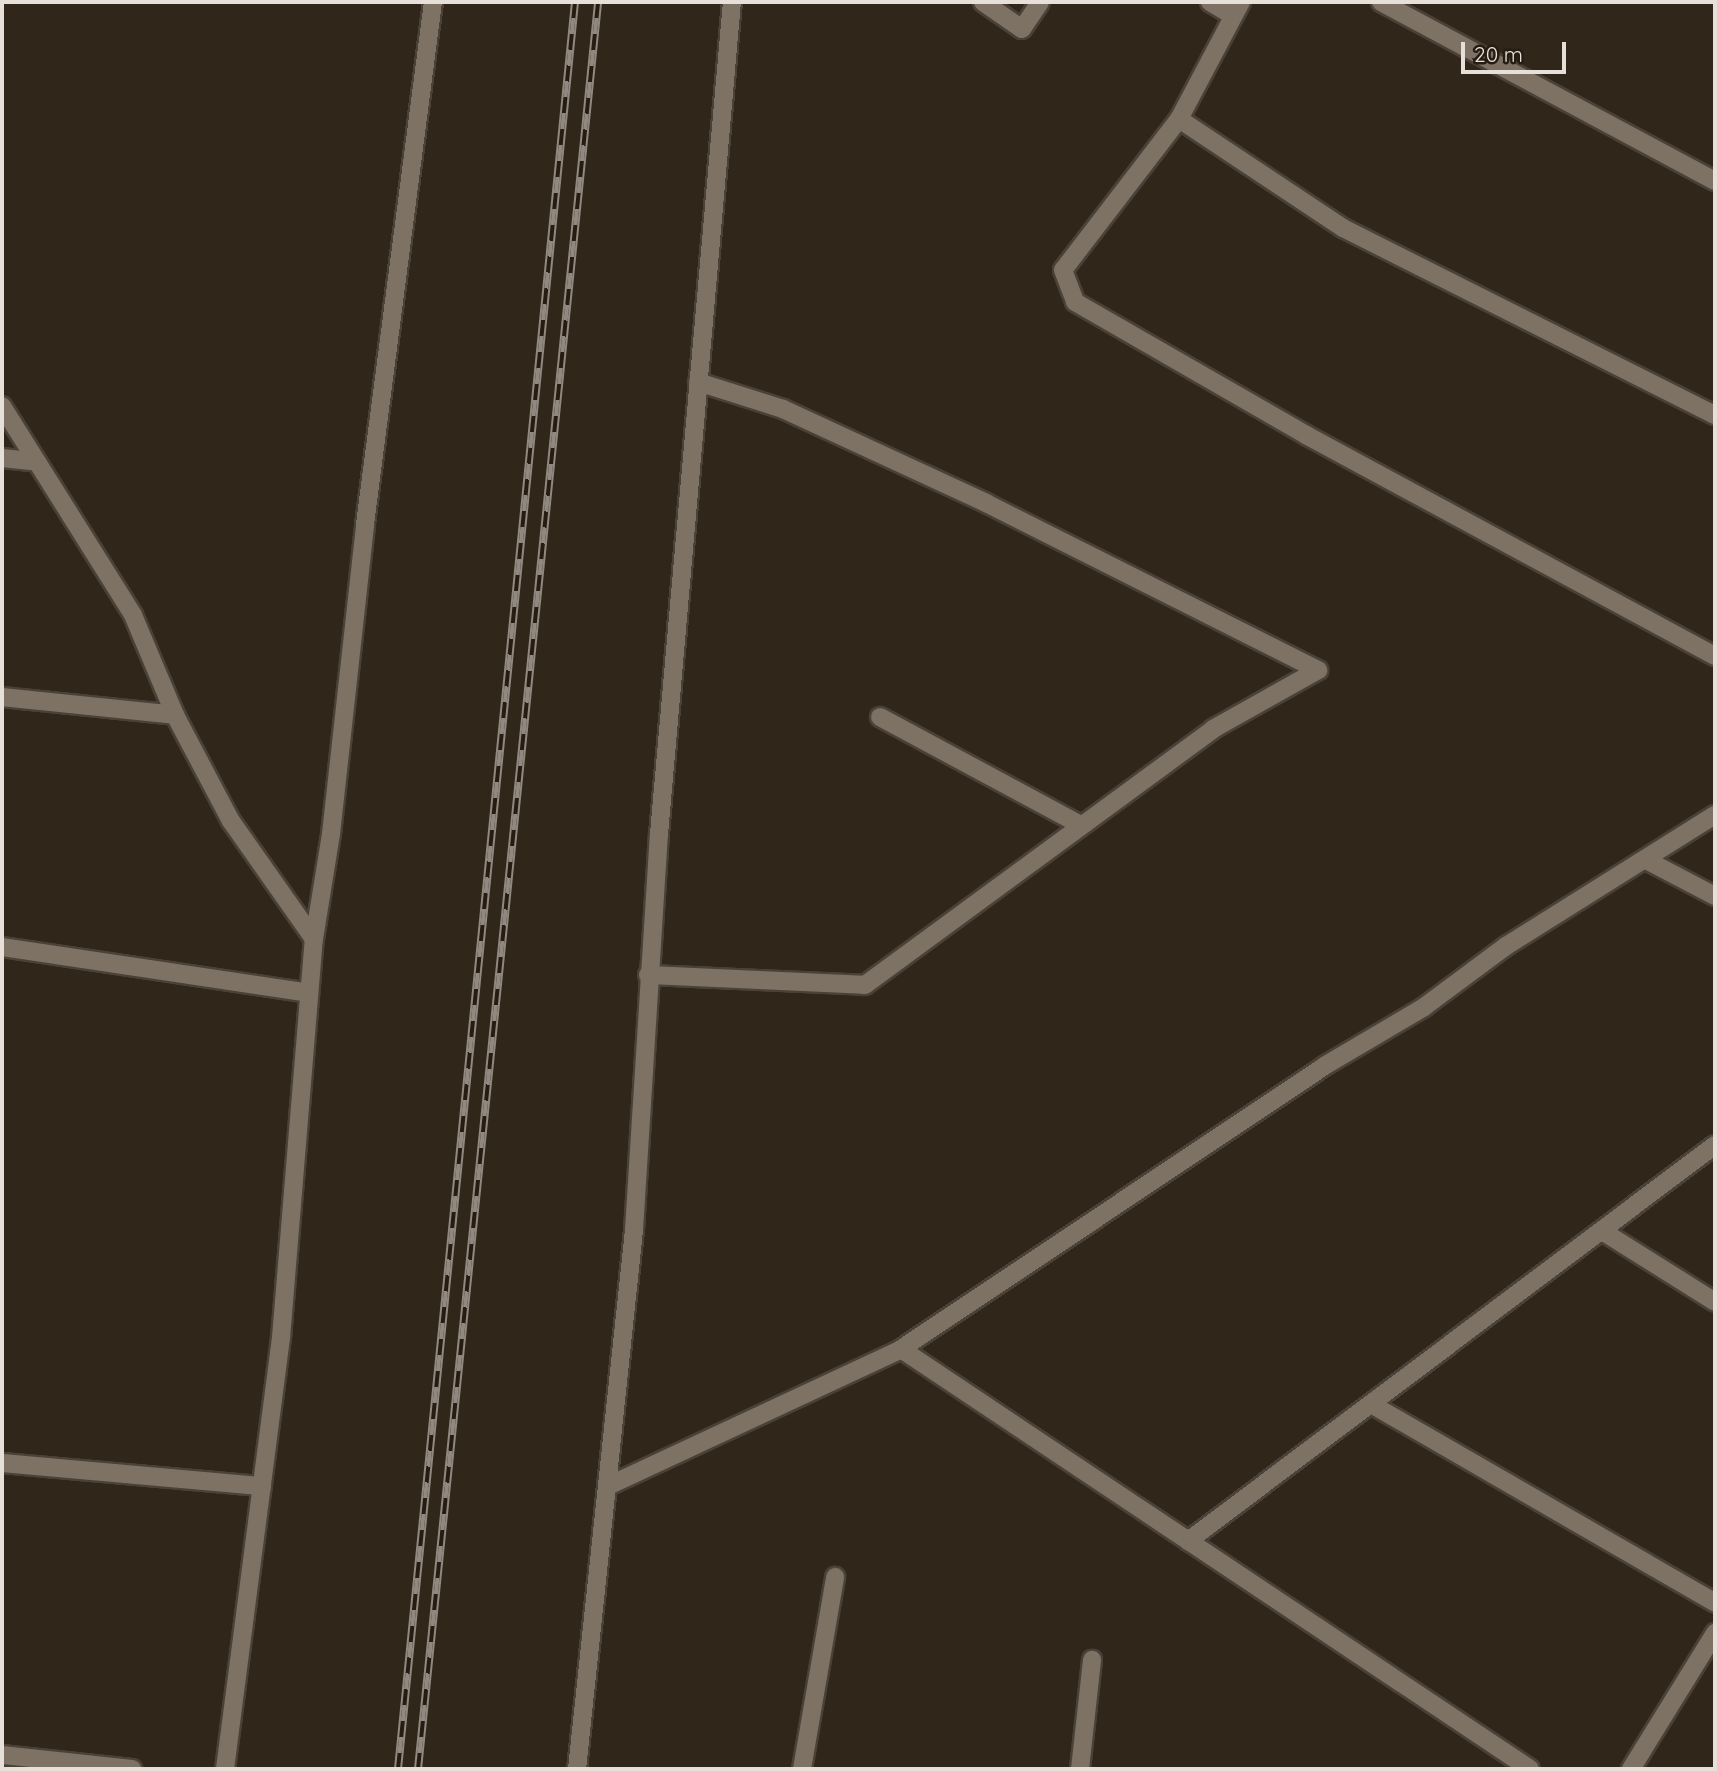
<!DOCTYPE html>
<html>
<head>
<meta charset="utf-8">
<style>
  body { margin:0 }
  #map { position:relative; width:1717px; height:1771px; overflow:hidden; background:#30261a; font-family:Quicksand,sans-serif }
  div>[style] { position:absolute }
  .roads { filter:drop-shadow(2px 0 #4a4138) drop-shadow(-2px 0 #4a4138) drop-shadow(0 2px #4a4138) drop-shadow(0 -2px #4a4138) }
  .street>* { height:18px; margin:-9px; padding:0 9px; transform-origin:9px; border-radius:9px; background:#7e7265 }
  .secondary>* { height:18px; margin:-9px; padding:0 9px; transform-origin:9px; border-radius:9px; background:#7e7265 }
  .rail>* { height:8px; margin-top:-4px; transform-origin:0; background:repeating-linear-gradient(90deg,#261c11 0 16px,#91897f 0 32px); box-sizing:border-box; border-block:2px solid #91897f }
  span { translate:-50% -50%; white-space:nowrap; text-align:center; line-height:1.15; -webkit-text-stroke:7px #261c11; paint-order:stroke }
  .frame { position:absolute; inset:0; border:4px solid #e7e0d9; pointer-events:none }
  .scale { position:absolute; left:1461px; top:42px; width:105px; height:32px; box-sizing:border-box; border:4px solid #e7e0d9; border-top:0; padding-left:9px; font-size:21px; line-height:24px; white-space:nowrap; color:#e7e0d9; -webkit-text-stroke:5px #261c11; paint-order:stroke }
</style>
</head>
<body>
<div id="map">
  <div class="roads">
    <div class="street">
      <div style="left:983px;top:2px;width:47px;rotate:34.7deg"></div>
      <div style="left:1022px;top:29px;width:32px;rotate:-56deg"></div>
      <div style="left:1210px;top:2px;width:27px;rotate:31deg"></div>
      <div style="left:1241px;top:2px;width:132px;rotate:117.9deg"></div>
      <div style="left:1179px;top:119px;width:190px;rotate:127.5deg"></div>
      <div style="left:1063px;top:270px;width:34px;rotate:69deg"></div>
      <div style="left:1075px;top:302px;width:267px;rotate:29.9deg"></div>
      <div style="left:1306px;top:435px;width:465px;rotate:28.4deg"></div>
      <div style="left:1381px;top:2px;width:379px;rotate:28.2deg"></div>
      <div style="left:1179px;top:119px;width:197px;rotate:33.6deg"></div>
      <div style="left:1343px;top:228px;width:416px;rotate:26.7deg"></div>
      <div style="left:698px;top:382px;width:89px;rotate:17.6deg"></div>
      <div style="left:783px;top:409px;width:224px;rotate:24.8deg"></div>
      <div style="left:986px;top:503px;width:372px;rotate:26.7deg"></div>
      <div style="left:2px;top:406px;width:247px;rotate:57.9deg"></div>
      <div style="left:133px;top:615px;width:108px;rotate:67.2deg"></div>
      <div style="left:175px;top:715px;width:120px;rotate:62.2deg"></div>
      <div style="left:231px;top:821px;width:144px;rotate:54.9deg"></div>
      <div style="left:2px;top:458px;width:31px;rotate:6deg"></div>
      <div style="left:2px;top:697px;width:174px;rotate:5.9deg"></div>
      <div style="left:880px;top:717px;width:226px;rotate:28.3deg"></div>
      <div style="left:1646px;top:860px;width:78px;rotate:27.6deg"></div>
      <div style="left:2px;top:947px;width:309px;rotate:8.5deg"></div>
      <div style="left:648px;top:975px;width:217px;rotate:2.6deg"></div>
      <div style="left:865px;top:985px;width:432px;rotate:-36.3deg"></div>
      <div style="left:1213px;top:729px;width:120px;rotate:-29.3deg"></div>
      <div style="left:1602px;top:1231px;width:133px;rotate:32.1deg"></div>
      <div style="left:901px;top:1349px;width:756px;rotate:33.73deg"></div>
      <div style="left:1371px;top:1404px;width:397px;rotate:30deg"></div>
      <div style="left:2px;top:1463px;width:261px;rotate:5.1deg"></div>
      <div style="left:610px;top:1485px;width:321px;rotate:-25deg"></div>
      <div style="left:901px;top:1349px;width:511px;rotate:-33.75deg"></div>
      <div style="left:1326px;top:1065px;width:114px;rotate:-30.6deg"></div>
      <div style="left:1424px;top:1007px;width:102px;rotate:-36.6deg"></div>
      <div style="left:1506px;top:946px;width:247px;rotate:-32.1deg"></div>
      <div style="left:1188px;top:1541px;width:659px;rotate:-36.92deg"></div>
      <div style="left:802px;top:1769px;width:195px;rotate:-80.2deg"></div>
      <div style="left:1080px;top:1769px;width:110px;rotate:-83.7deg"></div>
      <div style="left:1631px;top:1769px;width:160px;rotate:-58.3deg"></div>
    </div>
    <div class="secondary">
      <div style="left:2px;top:1755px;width:131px;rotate:6.1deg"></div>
      <div style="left:225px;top:1769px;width:435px;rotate:-82.6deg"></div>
      <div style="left:281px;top:1338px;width:400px;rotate:-85.3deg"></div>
      <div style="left:314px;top:939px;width:106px;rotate:-80.8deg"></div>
      <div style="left:331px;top:834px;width:312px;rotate:-83.7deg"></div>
      <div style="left:365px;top:524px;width:526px;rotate:-82.58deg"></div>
      <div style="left:577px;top:1769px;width:542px;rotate:-83.96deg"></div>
      <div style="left:634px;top:1230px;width:397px;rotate:-86.4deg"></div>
      <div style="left:659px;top:834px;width:835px;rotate:-84.99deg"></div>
    </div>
  </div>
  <div class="rail">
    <div style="left:398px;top:1769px;width:1776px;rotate:-84.28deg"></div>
    <div style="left:418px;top:1769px;width:1776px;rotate:-84.18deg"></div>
  </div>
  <div class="frame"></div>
  <div class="scale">20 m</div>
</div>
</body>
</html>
